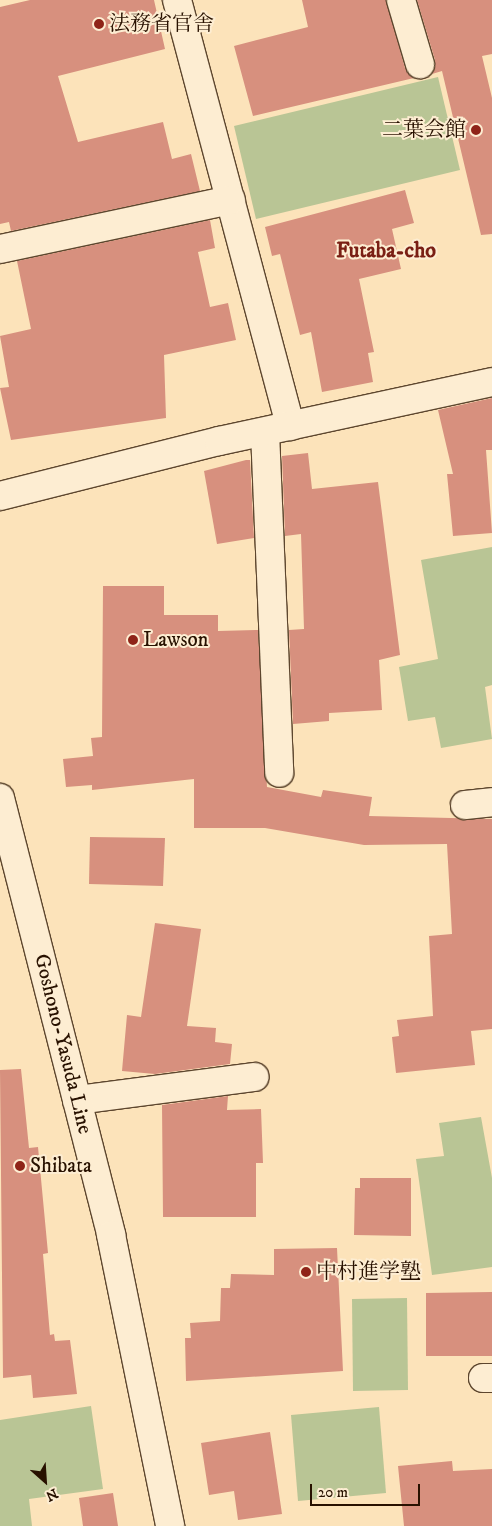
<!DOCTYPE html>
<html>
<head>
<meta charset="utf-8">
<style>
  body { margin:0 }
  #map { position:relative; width:492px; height:1526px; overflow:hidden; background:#fce3ba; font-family:"IM FELL DW Pica","Noto Serif JP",serif }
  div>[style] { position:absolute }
  .green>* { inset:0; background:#b9c595 }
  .building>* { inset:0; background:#d7907e }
  .roads { filter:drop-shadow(1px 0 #5d462e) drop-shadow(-1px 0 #5d462e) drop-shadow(0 1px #5d462e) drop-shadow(0 -1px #5d462e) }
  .street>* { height:28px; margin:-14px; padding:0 14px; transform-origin:14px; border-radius:14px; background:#fdedd2 }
  .secondary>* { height:28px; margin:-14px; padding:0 14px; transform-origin:14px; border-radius:14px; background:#fdedd2 }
  .dots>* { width:14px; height:14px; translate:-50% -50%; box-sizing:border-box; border:2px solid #fdedd2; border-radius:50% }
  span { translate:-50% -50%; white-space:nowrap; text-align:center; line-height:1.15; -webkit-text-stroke:4px #fdedd2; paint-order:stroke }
  .poi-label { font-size:21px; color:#281100 }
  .left { translate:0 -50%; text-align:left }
  .right { translate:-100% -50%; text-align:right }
  .street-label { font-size:21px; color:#281100 }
  .neighbourhood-label { font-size:22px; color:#7a1f14; font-weight:700 }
  .north { position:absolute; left:20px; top:1456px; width:50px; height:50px; -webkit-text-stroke:4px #fdedd2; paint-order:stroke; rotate:154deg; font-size:14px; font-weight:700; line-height:20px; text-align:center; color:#281100 }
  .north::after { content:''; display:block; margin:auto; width:18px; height:22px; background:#281100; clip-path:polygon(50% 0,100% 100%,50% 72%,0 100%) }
  .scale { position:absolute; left:310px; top:1484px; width:110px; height:22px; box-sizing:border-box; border:2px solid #281100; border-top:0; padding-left:6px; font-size:15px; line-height:18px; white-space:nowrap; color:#281100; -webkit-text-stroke:4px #fdedd2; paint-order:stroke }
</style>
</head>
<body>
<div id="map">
  <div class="green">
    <div style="clip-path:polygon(438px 77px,460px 170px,256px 219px,234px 126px)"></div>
    <div style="clip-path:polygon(492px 547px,492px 685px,485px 687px,492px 739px,441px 748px,435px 717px,408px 721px,399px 667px,438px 659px,421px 560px)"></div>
    <div style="clip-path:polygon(481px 1117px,492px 1178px,492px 1267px,432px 1275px,416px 1159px,444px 1156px,439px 1123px)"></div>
    <div style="clip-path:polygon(407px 1298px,408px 1390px,353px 1391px,352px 1299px)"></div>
    <div style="clip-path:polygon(91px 1406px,103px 1489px,29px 1499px,32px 1526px,0 1526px,0 1420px)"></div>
    <div style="clip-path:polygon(379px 1407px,386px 1493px,298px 1501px,291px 1415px)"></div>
  </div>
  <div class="building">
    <div style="clip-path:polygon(30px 0,154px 0,165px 49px,58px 76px,78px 142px,163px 122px,172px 159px,191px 154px,200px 191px,11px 231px,9px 222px,0 224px,0 7px)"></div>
    <div style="clip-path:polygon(302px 0,386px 0,405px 68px,414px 78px,253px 116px,234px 46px,308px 27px)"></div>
    <div style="clip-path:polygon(417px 0,492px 0,492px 54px,482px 56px,492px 98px,492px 234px,481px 235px,442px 71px,432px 74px,435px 60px)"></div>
    <div style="clip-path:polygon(405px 190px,414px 223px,392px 229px,401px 269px,359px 279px,374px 352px,368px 353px,373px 382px,322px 392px,311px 332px,300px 335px,280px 254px,272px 256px,265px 227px)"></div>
    <div style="clip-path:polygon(210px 220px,215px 248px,198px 252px,210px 307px,228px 303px,236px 340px,164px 355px,166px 418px,11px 440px,0 388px,9px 387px,0 336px,31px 329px,17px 261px)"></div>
    <div style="clip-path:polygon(492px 398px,492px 450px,486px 450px,492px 533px,453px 536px,447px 474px,453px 474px,438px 410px)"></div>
    <div style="clip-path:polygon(308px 453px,312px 489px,378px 482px,400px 655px,379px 660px,382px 710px,329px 713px,329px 721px,293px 724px,289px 630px,304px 629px,301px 534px,285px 536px,282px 456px)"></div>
    <div style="clip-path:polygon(246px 460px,250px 460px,254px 538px,217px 544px,204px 471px)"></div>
    <div style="clip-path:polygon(103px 586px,164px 586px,164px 615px,218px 615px,218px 631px,258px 630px,267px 787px,321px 797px,323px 790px,372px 797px,369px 816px,492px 819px,492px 1029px,471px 1031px,475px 1065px,396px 1073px,392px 1037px,399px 1036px,397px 1020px,433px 1016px,429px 936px,452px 934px,447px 844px,364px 845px,265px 828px,194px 828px,194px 779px,92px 790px,92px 785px,66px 787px,63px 759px,93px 756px,91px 738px,102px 737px)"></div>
    <div style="clip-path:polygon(90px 837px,165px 838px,163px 886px,89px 884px)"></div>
    <div style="clip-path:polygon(155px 923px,201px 929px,187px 1026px,216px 1028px,215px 1042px,232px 1044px,230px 1064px,155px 1074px,122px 1071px,127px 1015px,141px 1017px)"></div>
    <div style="clip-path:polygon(21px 1069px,29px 1148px,38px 1147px,48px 1253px,43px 1254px,50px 1335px,54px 1334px,55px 1341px,70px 1340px,77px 1394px,33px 1398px,31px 1375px,3px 1378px,0 1070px)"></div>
    <div style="clip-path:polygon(228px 1096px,227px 1110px,261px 1109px,263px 1163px,256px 1163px,256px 1217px,163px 1217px,162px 1105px)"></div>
    <div style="clip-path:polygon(360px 1178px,411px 1178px,411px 1236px,354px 1235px,355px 1188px,360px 1188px)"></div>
    <div style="clip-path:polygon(337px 1248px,343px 1371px,186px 1381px,185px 1338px,191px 1338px,190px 1323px,220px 1321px,221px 1288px,230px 1288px,231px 1274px,274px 1275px,274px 1249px)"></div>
    <div style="clip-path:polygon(492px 1292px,492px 1356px,426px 1356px,426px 1293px)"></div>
    <div style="clip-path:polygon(270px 1432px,282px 1514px,238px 1520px,234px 1491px,209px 1495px,201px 1443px)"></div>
    <div style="clip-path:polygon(452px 1461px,453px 1471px,492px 1469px,492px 1526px,404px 1526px,398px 1466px)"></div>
    <div style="clip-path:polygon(113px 1493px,118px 1526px,83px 1526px,79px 1498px)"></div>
  </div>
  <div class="roads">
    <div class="street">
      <div style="left:177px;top:0;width:441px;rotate:75.1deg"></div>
      <div style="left:401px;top:0;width:67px;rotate:73.5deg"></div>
      <div style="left:0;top:249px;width:236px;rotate:-12deg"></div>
      <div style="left:265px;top:432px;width:341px;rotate:87.6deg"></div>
      <div style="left:0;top:496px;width:226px;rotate:-14.1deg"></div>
      <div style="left:219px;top:441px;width:279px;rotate:-12.2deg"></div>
      <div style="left:465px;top:805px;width:27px;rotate:-6deg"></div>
      <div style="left:77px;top:1100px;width:179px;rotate:-7.4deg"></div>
      <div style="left:483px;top:1378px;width:9px"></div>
    </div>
    <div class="secondary">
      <div style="left:0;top:798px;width:451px;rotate:75.7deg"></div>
      <div style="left:111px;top:1235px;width:297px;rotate:78.5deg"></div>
    </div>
  </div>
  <div class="dots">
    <div style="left:99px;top:24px;background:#8f2418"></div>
    <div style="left:476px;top:130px;background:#8f2418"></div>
    <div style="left:133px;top:640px;background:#8f2418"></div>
    <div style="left:20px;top:1166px;background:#8f2418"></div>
    <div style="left:306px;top:1272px;background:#8f2418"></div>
  </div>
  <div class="poi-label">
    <span class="left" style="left:109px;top:24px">法務省官舎</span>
    <span class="right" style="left:466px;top:130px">二葉会館</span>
    <span class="left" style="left:143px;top:640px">Lawson</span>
    <span class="left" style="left:30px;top:1166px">Shibata</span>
    <span class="left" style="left:316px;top:1272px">中村進学塾</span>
  </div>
  <div class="street-label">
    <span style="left:63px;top:1044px;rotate:76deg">Goshono-Yasuda Line</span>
  </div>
  <div class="neighbourhood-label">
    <span style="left:386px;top:251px">Futaba-cho</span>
  </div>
  <div class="north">N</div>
  <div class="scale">20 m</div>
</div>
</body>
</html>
